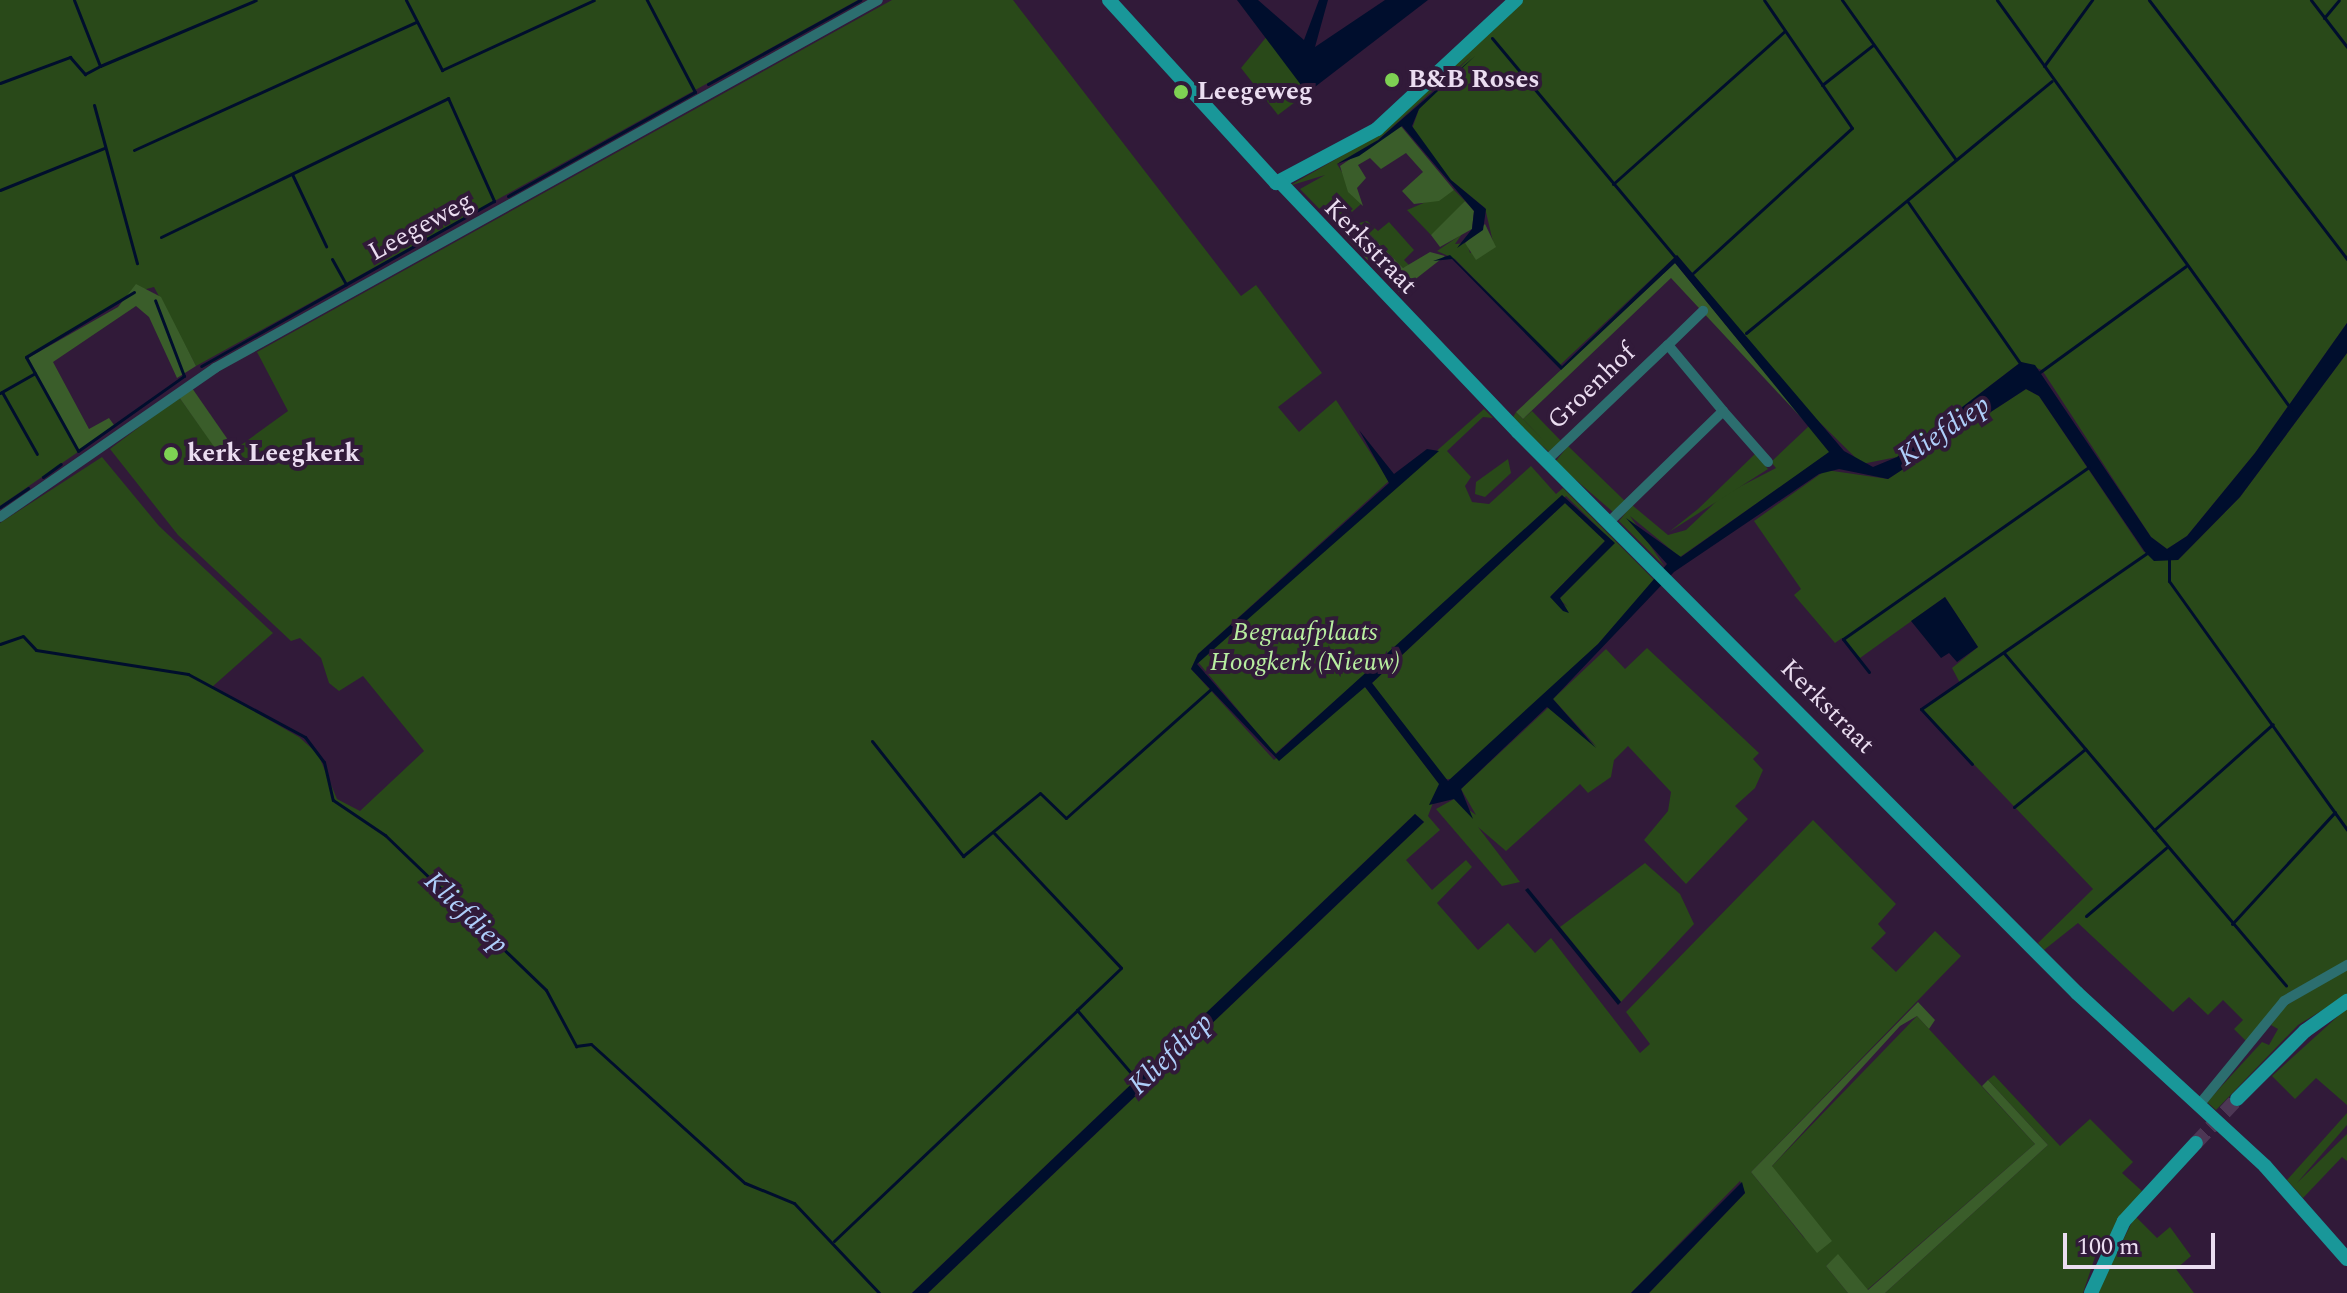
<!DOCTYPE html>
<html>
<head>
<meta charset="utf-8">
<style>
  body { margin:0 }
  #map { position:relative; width:2347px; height:1293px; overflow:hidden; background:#311a39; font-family:Spectral,serif }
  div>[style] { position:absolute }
  .green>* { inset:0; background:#294919 }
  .forest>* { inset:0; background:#3a5d2a }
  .water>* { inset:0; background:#000e2d }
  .stream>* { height:3px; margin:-1.5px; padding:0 1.5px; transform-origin:1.5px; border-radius:1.5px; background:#000e2d }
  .secondary-tunnel>* { height:14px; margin-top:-7px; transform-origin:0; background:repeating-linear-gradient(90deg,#4d3755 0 14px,transparent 0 21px) }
  .street>* { height:10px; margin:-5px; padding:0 5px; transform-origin:5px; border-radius:5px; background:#2c6e6f }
  .secondary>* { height:14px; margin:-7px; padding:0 7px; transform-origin:7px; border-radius:7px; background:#199799 }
  .dots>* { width:22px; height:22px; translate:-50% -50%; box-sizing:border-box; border:4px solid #311a39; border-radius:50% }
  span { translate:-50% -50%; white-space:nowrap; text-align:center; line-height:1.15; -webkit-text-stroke:8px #311a39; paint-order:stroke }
  .poi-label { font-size:26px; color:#ebddf1; font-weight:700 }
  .left { translate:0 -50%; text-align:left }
  .street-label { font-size:26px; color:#ebddf1 }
  .park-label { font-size:26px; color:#b8eea0; font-style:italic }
  .water-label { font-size:28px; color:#aecefa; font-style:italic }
  .scale { position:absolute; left:2063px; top:1233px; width:152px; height:36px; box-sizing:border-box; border:4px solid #ebddf1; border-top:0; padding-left:10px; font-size:24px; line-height:28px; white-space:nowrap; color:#ebddf1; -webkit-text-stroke:6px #311a39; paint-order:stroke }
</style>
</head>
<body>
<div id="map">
  <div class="green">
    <div style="clip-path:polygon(0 0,858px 0,196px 366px,154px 287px,131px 293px,28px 358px,78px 452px,0 506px)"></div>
    <div style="clip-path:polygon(892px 0,1013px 0,1241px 296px,1256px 285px,1322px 373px,1278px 407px,1299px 432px,1336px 400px,1389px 481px,1198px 654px,1191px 669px,1274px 760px,1365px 687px,1440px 785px,1428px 816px,1440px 830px,1406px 860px,1432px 890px,1466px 860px,1472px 867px,1437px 903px,1478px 950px,1508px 923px,1535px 953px,1551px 938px,1640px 1053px,1650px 1044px,1626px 1012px,1813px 820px,1896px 904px,1878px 924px,1886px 933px,1871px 948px,1896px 972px,1935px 931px,1961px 956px,1751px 1172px,1805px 1239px,1772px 1166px,1917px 1016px,2035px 1144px,1867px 1290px,1838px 1255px,1826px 1266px,1848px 1293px,1649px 1293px,1745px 1193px,1740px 1181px,1631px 1293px,928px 1293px,1424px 822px,1415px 814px,912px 1293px,0 1293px,0 523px,102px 457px,159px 526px,273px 633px,212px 687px,299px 737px,318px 754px,337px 799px,360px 811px,424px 751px,363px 676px,339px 691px,329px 683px,321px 658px,300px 638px,291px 641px,178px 535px,110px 449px,179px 397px,223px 458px,288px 411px,257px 352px)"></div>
    <div style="clip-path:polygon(1523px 0,2347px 0,2347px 323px,2255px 453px,2187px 536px,2167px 549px,2151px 537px,2042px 370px,2021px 362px,1897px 457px,1862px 464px,1803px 406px,1677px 255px,1560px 365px,1455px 259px,1437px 251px,1462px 234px,1455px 244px,1467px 243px,1470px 253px,1493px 242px,1485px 208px,1451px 180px,1412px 129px,1419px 109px,1471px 56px,1378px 140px,1337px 164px,1361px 204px,1352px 212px,1342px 202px,1337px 207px,1349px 221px,1340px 230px,1300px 189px,1325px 175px,1289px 186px,1359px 146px)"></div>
    <div style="clip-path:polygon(1268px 35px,1307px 93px,1278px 115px,1241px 68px)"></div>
    <div style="clip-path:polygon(1454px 190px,1465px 201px,1439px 232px,1431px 235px,1407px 210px)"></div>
    <div style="clip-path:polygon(1367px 221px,1378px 231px,1389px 222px,1414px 250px,1404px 260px,1410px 266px,1403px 268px,1359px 223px)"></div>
    <div style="clip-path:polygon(2347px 353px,2347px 961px,2288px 993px,2247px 1042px,2234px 1029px,2243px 1020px,2223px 1000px,2208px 1015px,2189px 997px,2173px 1012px,2078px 923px,2044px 950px,2038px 943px,2093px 889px,1921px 709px,1960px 683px,1952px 668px,1978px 647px,1945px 597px,1860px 658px,1842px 638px,1835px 643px,1794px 595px,1801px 589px,1754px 521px,1826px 470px,1888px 479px,2026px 389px,2039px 396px,2144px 552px,2178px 560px,2240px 497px)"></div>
    <div style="clip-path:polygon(1484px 409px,1493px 418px,1483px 417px,1447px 451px,1471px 477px,1465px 486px,1472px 502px,1489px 504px,1531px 466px,1556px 494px,1563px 488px,1654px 580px,1598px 644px,1452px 779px,1443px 779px,1372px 683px,1565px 503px,1605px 541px,1551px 596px,1568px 607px,1559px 599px,1614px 543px,1566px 496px,1275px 754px,1198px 662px)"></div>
    <div style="clip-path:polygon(1532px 411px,1561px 441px,1549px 452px,1512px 419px,1516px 412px,1549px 446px,1523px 419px)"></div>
    <div style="clip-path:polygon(1809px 426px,1830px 452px,1680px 557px,1630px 516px,1665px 567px,1619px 521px,1632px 505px,1668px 535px,1686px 530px,1722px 496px,1776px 468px,1771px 462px)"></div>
    <div style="clip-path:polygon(1568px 446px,1625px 501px,1613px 512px,1555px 462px)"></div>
    <div style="clip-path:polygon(1755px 454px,1768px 469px,1669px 532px,1698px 509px)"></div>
    <div style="clip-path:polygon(1508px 459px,1511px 473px,1485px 497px,1475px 494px,1476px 482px)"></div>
    <div style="clip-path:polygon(1647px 648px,1759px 753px,1753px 759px,1763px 770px,1755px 788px,1735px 806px,1748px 819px,1686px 884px,1644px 840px,1668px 811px,1671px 792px,1628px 746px,1614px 760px,1611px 777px,1588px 793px,1580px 784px,1506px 851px,1478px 827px,1520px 882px,1502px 886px,1436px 809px,1454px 799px,1476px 815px,1461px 789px,1550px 706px,1597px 747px,1553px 699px,1606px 649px,1625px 669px)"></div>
    <div style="clip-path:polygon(1645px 863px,1680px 894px,1694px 924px,1621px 1002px,1560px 927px)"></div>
    <div style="clip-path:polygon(2347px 969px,2347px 995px,2298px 1025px,2216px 1110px,2207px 1102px,2262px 1042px,2269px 1045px,2278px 1029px,2271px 1025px,2285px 1006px)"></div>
    <div style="clip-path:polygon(2347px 1008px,2347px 1105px,2316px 1078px,2295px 1099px,2272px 1076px)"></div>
    <div style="clip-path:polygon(1994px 1075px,2060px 1146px,2090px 1119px,2133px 1162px,2122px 1173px,2142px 1191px,2096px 1254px,2083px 1293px,1885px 1293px,2048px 1145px,1988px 1080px)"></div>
    <div style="clip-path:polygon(2347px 1113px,2347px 1125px,2297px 1183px,2347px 1134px,2347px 1161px,2342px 1157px,2303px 1198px,2287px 1180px)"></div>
    <div style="clip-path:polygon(2135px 1216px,2157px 1238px,2170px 1227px,2191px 1256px,2176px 1269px,2194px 1293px,2097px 1293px)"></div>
  </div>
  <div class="forest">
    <div style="clip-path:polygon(1400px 125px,1454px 190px,1439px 201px,1414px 204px,1402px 191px,1423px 172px,1406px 153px,1381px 169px,1370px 158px,1358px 165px,1366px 178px,1357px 188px,1363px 206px,1348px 192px,1340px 166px)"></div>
    <div style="clip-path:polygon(1465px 201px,1474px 211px,1472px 229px,1440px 247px,1431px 235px)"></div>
    <div style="clip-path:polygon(1359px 223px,1403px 268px,1430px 252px,1445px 256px,1399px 292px,1345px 237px)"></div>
    <div style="clip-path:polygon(1485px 224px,1496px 247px,1476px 260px,1465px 243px)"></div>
    <div style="clip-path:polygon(1675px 263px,1809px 426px,1671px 278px,1523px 419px,1516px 412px)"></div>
    <div style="clip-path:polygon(136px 284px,161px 297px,196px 366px,177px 378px,149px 317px,136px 306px,53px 362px,89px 429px,109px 418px,114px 425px,78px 452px,28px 358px,118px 307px)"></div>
    <div style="clip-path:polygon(192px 388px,235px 450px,222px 458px,179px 397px)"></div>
    <div style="clip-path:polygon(1918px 1002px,1935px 1020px,1929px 1029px,1917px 1016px,1900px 1026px,1772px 1166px,1832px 1241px,1817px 1253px,1751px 1172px)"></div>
    <div style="clip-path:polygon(1988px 1080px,2048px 1145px,1885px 1293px,1848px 1293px,1826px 1266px,1838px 1254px,1868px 1290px,2035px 1144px,1982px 1086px)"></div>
  </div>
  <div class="water">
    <div style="clip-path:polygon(1237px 0,1258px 0,1304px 40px,1319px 0,1328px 0,1315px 47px,1385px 0,1428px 0,1307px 93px)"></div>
    <div style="clip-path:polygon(1475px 56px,1419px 109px,1412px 126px,1451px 180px,1486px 209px,1483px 230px,1457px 248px,1472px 229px,1474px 211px,1402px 126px,1359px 156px,1337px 164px,1378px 140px)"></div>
    <div style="clip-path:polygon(1450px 255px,1562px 366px,1677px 255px,1844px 451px,1873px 467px,1897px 457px,2021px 362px,2035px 365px,2151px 537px,2167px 549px,2187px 536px,2255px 453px,2347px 323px,2347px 353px,2240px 497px,2178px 560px,2154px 561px,2145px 552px,2039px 396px,2026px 389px,1888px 479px,1839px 469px,1819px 474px,1674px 572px,1553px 699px,1596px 748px,1547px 707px,1461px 789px,1473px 819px,1454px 799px,1429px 805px,1439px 784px,1365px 687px,1279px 761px,1191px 669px,1198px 654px,1389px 483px,1359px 430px,1394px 474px,1427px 449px,1439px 451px,1197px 664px,1276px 754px,1562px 495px,1615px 543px,1560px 598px,1569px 613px,1563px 611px,1550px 597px,1605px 541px,1565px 503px,1372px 683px,1448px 781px,1598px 644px,1667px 564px,1626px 518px,1681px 557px,1829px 452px,1675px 263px,1561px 370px,1452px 259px,1433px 261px)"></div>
    <div style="clip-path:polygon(1945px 597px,1978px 647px,1957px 662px,1949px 653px,1941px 658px,1911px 621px)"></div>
    <div style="clip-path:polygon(1415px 814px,1424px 822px,928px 1293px,912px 1293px)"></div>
    <div style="clip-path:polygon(1528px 888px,1621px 1002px,1618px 1005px,1525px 890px)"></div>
    <div style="clip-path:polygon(1742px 1182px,1745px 1193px,1649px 1293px,1631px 1293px)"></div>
  </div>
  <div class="stream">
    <div style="left:406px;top:0;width:79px;rotate:62.8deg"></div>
    <div style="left:442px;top:70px;width:167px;rotate:-24.7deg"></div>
    <div style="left:1842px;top:0;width:196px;rotate:54.5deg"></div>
    <div style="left:1997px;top:0;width:504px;rotate:54.29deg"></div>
    <div style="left:2149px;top:0;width:326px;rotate:52.6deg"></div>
    <div style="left:2311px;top:0;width:59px;rotate:52.5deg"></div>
    <div style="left:2324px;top:18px;width:23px;rotate:-50deg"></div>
    <div style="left:1492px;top:38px;width:288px;rotate:50.1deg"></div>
    <div style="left:100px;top:66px;width:169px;rotate:-22.9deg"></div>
    <div style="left:2044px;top:66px;width:82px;rotate:-54deg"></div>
    <div style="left:0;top:83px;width:75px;rotate:-20.4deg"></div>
    <div style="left:70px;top:57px;width:23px;rotate:49deg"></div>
    <div style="left:85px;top:74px;width:17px;rotate:-28deg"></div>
    <div style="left:100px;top:66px;width:71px;rotate:-111.5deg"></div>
    <div style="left:708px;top:84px;width:174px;rotate:-28.9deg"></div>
    <div style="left:1822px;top:85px;width:65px;rotate:-38.1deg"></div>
    <div style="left:94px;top:105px;width:164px;rotate:74.8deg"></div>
    <div style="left:134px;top:150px;width:310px;rotate:-24.4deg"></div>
    <div style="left:292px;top:174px;width:80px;rotate:64.7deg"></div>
    <div style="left:1613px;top:184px;width:230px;rotate:-41.7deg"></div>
    <div style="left:0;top:190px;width:112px;rotate:-22deg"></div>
    <div style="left:508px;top:196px;width:214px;rotate:-29.1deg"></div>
    <div style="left:695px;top:92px;width:104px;rotate:-117.6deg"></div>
    <div style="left:1908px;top:202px;width:196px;rotate:55.2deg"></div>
    <div style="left:161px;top:237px;width:319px;rotate:-25.8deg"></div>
    <div style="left:448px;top:98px;width:113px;rotate:65.9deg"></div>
    <div style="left:494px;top:201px;width:336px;rotate:150.6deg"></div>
    <div style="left:332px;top:259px;width:29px;rotate:61deg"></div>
    <div style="left:1693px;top:273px;width:215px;rotate:-42.4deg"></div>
    <div style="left:1852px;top:128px;width:155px;rotate:-124.5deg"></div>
    <div style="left:134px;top:292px;width:126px;rotate:149deg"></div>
    <div style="left:26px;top:357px;width:107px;rotate:61deg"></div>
    <div style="left:78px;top:451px;width:130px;rotate:-35.3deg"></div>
    <div style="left:184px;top:376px;width:81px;rotate:-110.9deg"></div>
    <div style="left:1746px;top:333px;width:396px;rotate:-39.5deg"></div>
    <div style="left:2040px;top:372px;width:180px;rotate:-36deg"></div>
    <div style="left:2px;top:392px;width:71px;rotate:60.6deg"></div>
    <div style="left:0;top:393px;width:40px;rotate:-29.7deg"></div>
    <div style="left:43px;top:477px;width:22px;rotate:-36deg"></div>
    <div style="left:0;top:507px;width:34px;rotate:-34deg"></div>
    <div style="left:2169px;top:559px;width:22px;rotate:90deg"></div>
    <div style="left:2169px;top:581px;width:306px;rotate:54.4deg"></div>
    <div style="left:0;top:644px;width:24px;rotate:-19deg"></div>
    <div style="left:23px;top:636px;width:19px;rotate:47deg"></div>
    <div style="left:36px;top:650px;width:154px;rotate:9deg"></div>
    <div style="left:188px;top:674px;width:133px;rotate:28.3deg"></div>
    <div style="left:305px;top:737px;width:31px;rotate:53deg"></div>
    <div style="left:324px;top:762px;width:39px;rotate:77deg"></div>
    <div style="left:333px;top:800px;width:63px;rotate:33.9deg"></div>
    <div style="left:385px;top:835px;width:223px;rotate:43.9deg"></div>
    <div style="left:546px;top:990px;width:64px;rotate:61.8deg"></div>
    <div style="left:576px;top:1046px;width:15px;rotate:-8deg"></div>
    <div style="left:591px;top:1044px;width:207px;rotate:42.1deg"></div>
    <div style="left:745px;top:1183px;width:53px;rotate:22.2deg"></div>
    <div style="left:794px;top:1203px;width:124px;rotate:46.6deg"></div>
    <div style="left:2004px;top:653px;width:436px;rotate:49.7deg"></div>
    <div style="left:1869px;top:672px;width:42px;rotate:-128.2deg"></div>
    <div style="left:1843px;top:639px;width:300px;rotate:-35deg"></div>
    <div style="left:872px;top:741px;width:147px;rotate:51.6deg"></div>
    <div style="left:963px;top:856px;width:99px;rotate:-39.3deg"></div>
    <div style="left:1040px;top:793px;width:36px;rotate:44deg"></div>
    <div style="left:1066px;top:818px;width:195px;rotate:-41.7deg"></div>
    <div style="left:1972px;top:764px;width:75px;rotate:-132.8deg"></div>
    <div style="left:1921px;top:709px;width:275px;rotate:-34.6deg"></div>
    <div style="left:2014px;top:807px;width:92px;rotate:-39.2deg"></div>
    <div style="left:2154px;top:830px;width:159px;rotate:-41.7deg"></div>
    <div style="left:994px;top:833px;width:185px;rotate:46.7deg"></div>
    <div style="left:1121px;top:968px;width:61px;rotate:136.3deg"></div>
    <div style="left:1077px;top:1010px;width:83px;rotate:49.4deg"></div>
    <div style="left:2086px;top:916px;width:105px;rotate:-40.4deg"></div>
    <div style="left:2232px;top:924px;width:152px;rotate:-47.4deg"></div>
    <div style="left:834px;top:1241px;width:335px;rotate:-43.5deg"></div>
  </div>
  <div class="secondary-tunnel">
    <div style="left:2196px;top:1143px;width:60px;rotate:-47deg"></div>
  </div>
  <div class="street">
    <div style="left:1668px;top:345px;width:49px;rotate:-44.2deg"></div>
    <div style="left:1546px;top:461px;width:168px;rotate:-43.6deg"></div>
    <div style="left:1668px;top:345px;width:86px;rotate:50.2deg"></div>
    <div style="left:0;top:517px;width:262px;rotate:-34.7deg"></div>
    <div style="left:215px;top:368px;width:758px;rotate:-29.03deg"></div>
    <div style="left:1609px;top:522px;width:159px;rotate:-44.2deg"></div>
    <div style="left:1723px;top:411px;width:68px;rotate:48.6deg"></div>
    <div style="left:2199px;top:1105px;width:134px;rotate:-50.7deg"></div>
    <div style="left:2284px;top:1001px;width:73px;rotate:-29.7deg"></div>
  </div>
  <div class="secondary">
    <div style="left:1109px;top:0;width:248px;rotate:47.6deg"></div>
    <div style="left:1276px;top:183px;width:115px;rotate:-28.1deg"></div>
    <div style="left:1377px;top:129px;width:190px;rotate:-42.9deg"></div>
    <div style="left:1280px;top:182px;width:345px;rotate:46.4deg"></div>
    <div style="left:1518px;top:432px;width:792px;rotate:45.1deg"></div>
    <div style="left:2077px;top:993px;width:255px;rotate:42.6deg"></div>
    <div style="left:2265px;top:1166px;width:124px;rotate:48.6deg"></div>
    <div style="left:2237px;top:1099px;width:96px;rotate:-45deg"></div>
    <div style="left:2305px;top:1031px;width:52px;rotate:-35.5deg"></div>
    <div style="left:2091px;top:1293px;width:79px;rotate:-65.4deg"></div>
    <div style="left:2124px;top:1221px;width:106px;rotate:-47.3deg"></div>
  </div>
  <div class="dots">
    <div style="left:1392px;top:80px;background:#7ed153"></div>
    <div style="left:1181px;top:92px;background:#7ed153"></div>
    <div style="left:171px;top:454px;background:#7ed153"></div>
  </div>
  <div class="poi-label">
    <span class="left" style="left:1408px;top:80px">B&amp;B Roses</span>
    <span class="left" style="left:1197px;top:92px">Leegeweg</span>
    <span class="left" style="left:187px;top:454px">kerk Leegkerk</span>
  </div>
  <div class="street-label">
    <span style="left:421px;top:227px;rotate:-29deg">Leegeweg</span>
    <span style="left:1370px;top:247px;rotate:46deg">Kerkstraat</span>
    <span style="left:1592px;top:387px;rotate:-44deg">Groenhof</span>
    <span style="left:1827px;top:707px;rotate:45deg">Kerkstraat</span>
  </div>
  <div class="park-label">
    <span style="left:1305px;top:648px">Begraafplaats<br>Hoogkerk (Nieuw)</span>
  </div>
  <div class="water-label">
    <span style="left:1944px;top:431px;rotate:-34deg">Kliefdiep</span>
    <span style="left:466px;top:913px;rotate:44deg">Kliefdiep</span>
    <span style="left:1171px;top:1054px;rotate:-44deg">Kliefdiep</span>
  </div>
  <div class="scale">100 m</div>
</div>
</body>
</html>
